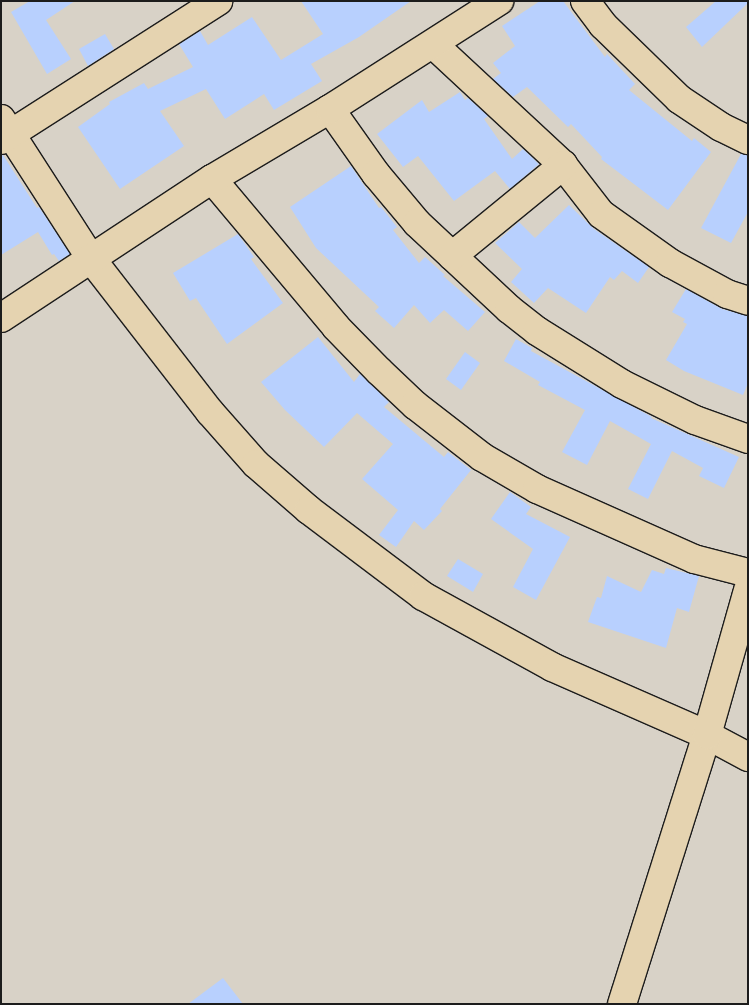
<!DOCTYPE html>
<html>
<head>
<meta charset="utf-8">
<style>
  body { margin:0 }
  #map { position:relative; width:749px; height:1005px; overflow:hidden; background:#d8d2c7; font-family:Mynerve,sans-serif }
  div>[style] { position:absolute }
  .building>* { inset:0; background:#b8d0fe }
  .roads { filter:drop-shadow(1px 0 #1c1c1c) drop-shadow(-1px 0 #1c1c1c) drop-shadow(0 1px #1c1c1c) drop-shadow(0 -1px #1c1c1c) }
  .minor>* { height:28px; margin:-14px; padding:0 14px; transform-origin:14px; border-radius:14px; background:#e5d3b0 }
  span { translate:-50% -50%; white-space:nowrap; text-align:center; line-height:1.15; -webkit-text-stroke:4.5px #e5d3b0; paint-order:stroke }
  .frame { position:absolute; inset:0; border:2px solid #1c1c1c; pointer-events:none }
</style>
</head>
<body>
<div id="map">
  <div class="building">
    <div style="clip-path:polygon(30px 1px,75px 1px,46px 20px,71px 59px,47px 74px,11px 12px)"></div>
    <div style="clip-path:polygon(301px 1px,411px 1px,359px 37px,311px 64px,322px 81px,274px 110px,264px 94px,225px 119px,206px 89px,160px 111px,184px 146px,120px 189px,78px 127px,110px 104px,109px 102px,144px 83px,148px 89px,193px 67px,179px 44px,200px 31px,208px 45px,252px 17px,281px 60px,323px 34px)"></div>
    <div style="clip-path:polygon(540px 1px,563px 1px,605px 57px,607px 54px,635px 84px,629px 90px,692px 141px,694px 138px,711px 152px,668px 210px,601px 159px,602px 157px,571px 124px,568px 127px,527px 87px,513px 97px,493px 79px,501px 73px,493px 63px,515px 46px,502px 26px)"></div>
    <div style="clip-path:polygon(716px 1px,748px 1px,748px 3px,702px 47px,686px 27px)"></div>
    <div style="clip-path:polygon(105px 34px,114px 49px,88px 66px,79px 49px)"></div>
    <div style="clip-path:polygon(460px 92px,465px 100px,468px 98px,488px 116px,484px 119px,512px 159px,523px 149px,539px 164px,510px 189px,495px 171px,454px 201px,418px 156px,403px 167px,377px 134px,422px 100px,429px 112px)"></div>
    <div style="clip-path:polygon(741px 154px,748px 155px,748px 212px,731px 243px,701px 228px)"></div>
    <div style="clip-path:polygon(3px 155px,37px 208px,39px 207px,70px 254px,59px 261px,54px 254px,52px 255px,38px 232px,1px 255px,1px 156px)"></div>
    <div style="clip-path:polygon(351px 166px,379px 208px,381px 207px,397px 227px,393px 230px,419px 263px,425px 257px,445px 275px,443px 276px,485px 312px,468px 331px,444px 310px,430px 323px,414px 305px,394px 328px,375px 311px,379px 307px,316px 248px,290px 207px)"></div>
    <div style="clip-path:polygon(569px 205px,594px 229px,649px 267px,638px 283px,622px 271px,614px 280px,610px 277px,586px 313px,548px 288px,534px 303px,511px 282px,522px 269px,495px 243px,519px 222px,535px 238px)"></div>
    <div style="clip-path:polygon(238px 234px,254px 257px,251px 259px,283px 303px,227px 344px,196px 298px,190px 301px,173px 273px)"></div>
    <div style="clip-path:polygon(686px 289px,722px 309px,748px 316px,748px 383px,743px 395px,684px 371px,666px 360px,687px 324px,683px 322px,685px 319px,672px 312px)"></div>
    <div style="clip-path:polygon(318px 337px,354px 382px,360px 374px,389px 402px,384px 407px,444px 457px,448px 452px,471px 470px,440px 509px,442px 511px,424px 530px,414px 521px,396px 547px,379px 535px,398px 510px,362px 479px,393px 444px,357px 413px,324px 447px,285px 410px,261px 382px)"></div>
    <div style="clip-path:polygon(516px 339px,532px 348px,531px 351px,652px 417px,651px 418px,739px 457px,724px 488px,699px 476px,703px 468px,672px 451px,648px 499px,628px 489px,651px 444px,610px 421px,587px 465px,562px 452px,585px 410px,538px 385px,540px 382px,504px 361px)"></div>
    <div style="clip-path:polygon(465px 352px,480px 363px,461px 390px,446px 379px)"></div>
    <div style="clip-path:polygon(510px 492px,531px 507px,526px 514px,570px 537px,536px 600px,513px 587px,533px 549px,491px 519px)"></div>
    <div style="clip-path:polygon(458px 559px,483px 574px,473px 592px,447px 576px)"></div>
    <div style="clip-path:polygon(666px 568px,699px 576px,689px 612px,677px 608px,666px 648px,588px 622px,597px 597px,601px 598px,607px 576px,641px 592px,652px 570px,664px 574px)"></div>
    <div style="clip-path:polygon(223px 978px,243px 1004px,188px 1004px)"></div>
  </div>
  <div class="roads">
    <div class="minor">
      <div style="left:585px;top:1px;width:30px;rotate:53deg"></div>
      <div style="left:603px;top:25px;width:106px;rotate:44.2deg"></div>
      <div style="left:679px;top:99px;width:50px;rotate:33.7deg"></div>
      <div style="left:721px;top:127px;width:30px;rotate:26deg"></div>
      <div style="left:434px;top:45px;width:176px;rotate:42.9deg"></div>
      <div style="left:563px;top:165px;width:62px;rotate:52.2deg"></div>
      <div style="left:601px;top:214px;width:85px;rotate:35.4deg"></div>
      <div style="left:670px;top:263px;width:65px;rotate:28.5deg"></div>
      <div style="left:727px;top:294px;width:22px;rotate:18deg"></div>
      <div style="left:330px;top:109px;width:80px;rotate:54.7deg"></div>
      <div style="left:376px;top:174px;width:64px;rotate:50.1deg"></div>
      <div style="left:417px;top:223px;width:126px;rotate:43.1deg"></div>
      <div style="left:509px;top:309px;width:36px;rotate:38deg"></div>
      <div style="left:537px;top:331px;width:100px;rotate:31.9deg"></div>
      <div style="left:622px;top:384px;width:81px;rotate:26.3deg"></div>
      <div style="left:695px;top:420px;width:56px;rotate:19.7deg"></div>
      <div style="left:1px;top:119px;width:168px;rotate:57.2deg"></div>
      <div style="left:92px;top:260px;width:192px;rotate:52.2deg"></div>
      <div style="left:210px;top:412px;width:69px;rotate:48.5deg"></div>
      <div style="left:256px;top:464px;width:70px;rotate:41deg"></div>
      <div style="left:309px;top:510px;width:143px;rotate:37deg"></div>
      <div style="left:423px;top:596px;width:147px;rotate:28.8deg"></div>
      <div style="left:552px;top:667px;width:169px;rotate:23.7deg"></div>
      <div style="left:707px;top:735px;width:47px;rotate:28.2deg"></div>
      <div style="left:1px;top:140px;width:258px;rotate:-32.6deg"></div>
      <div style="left:212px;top:179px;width:193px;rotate:50deg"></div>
      <div style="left:336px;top:327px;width:62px;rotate:45.7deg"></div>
      <div style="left:379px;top:371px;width:50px;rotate:43.4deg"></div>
      <div style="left:415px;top:405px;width:85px;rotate:37.8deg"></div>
      <div style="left:482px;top:457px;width:64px;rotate:30.2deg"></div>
      <div style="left:537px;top:489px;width:172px;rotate:24deg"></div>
      <div style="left:694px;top:559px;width:56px;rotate:14.5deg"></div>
      <div style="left:452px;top:256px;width:144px;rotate:-39.3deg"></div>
      <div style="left:1px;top:318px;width:253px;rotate:-33.4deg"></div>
      <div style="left:212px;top:179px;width:137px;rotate:-30.7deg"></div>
      <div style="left:330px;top:109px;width:201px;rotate:-32.6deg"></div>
      <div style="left:622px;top:1004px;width:282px;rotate:-72.5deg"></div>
      <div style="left:707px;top:735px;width:151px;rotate:-74.2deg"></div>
    </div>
  </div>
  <div class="frame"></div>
</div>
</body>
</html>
